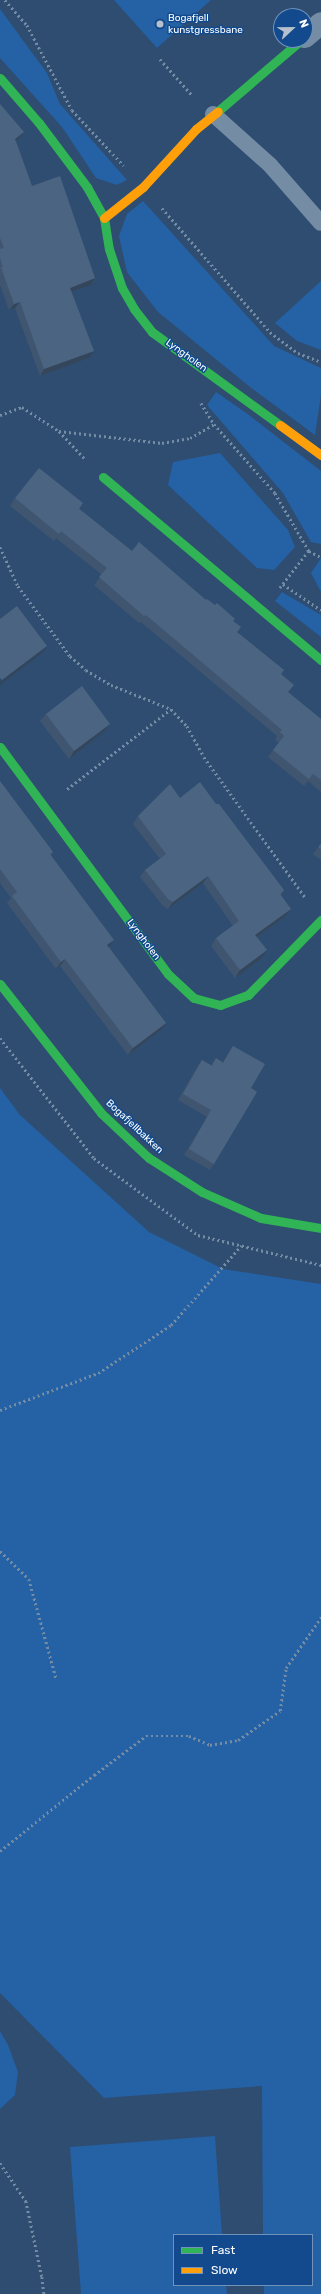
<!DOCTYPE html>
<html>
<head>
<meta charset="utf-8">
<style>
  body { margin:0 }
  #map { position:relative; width:321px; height:2294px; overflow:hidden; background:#2e4d71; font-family:Rubik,sans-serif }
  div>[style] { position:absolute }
  .green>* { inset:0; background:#2561a5 }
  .path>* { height:2.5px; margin-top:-1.25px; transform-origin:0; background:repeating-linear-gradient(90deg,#758ca5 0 2px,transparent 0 5px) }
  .lane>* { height:16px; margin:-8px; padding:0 8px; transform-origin:8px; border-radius:8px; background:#758ca5 }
  .street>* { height:22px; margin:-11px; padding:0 11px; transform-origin:11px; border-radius:11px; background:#758ca5 }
  .fast>* { height:9px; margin:-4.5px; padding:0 4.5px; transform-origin:4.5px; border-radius:4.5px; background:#30b455 }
  .slow>* { height:9px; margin:-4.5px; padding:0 4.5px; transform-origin:4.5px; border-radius:4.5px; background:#ff9f0a }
  .wall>* { inset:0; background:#405670 }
  .shaded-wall>* { inset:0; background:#34465b }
  .building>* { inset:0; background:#4b6482 }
  .dots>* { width:11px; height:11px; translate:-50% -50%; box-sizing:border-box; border:2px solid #124a8d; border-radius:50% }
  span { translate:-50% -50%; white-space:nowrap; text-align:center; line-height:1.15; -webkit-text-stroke:3px #124a8d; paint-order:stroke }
  .poi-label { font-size:10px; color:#fff }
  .left { translate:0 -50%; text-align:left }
  .street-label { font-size:10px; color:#fff }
  .legend { position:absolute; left:173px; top:2234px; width:140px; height:52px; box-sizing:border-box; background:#124a8d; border:1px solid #7192bb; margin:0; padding:5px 7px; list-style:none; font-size:12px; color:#fff }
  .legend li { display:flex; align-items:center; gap:8px; height:20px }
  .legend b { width:20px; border:1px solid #7192bb }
  .north { position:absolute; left:273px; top:8px; width:40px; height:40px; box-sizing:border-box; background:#124a8d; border:1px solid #7192bb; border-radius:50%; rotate:68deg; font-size:11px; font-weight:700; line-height:16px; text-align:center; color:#fff }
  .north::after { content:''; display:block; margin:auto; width:14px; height:18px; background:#b6c1cd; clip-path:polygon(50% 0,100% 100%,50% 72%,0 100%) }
</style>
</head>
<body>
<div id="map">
  <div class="green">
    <div style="clip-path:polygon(114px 0,211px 0,157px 48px)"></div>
    <div style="clip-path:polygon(0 9px,47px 73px,60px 104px,127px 180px,117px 185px,96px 178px,62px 127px,0 58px)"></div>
    <div style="clip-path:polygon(143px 201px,274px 346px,321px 368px,321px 395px,315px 435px,250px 387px,158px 312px,127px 272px,119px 236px,127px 214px)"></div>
    <div style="clip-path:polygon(321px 281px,321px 350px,297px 341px,275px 323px)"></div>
    <div style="clip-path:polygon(216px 392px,249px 415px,321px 471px,321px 544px,311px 542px,283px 493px,207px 405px)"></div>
    <div style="clip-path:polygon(220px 453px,288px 530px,295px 547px,274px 570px,257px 568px,168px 485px,173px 462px)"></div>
    <div style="clip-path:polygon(321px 558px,321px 592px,311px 573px)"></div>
    <div style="clip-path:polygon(282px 592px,321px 615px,321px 637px,275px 601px)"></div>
    <div style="clip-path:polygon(0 1088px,20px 1115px,149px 1232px,223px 1269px,321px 1284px,321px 2294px,264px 2294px,264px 2285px,312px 2285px,312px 2235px,263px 2235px,262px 2086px,104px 2098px,0 1993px)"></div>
    <div style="clip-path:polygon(0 2031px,8px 2045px,18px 2072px,15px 2095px,0 2109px)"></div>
    <div style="clip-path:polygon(215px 2136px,222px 2235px,174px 2235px,174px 2285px,226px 2285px,227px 2294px,81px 2294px,70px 2147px)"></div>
  </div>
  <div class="path">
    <div style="left:5px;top:0;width:33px;rotate:49deg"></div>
    <div style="left:27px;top:25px;width:96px;rotate:62.1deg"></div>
    <div style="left:72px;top:110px;width:76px;rotate:47.1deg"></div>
    <div style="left:160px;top:59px;width:48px;rotate:48.4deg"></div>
    <div style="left:162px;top:208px;width:164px;rotate:48.9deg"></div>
    <div style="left:270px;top:332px;width:35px;rotate:37deg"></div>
    <div style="left:298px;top:353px;width:25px;rotate:21deg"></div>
    <div style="left:201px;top:403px;width:25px;rotate:58deg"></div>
    <div style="left:214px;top:424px;width:92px;rotate:48.5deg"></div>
    <div style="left:275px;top:493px;width:67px;rotate:59.6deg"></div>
    <div style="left:309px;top:551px;width:47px;rotate:128.1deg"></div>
    <div style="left:0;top:415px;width:23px;rotate:-20deg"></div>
    <div style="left:22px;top:407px;width:44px;rotate:33deg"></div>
    <div style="left:59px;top:431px;width:37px;rotate:47deg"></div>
    <div style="left:59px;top:431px;width:104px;rotate:6.6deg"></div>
    <div style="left:162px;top:443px;width:28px;rotate:-10deg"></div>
    <div style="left:190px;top:438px;width:28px;rotate:-30deg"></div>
    <div style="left:0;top:547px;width:43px;rotate:65.2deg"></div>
    <div style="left:18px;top:586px;width:87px;rotate:53.4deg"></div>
    <div style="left:70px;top:656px;width:21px;rotate:41deg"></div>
    <div style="left:86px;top:670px;width:29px;rotate:31deg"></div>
    <div style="left:111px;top:685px;width:65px;rotate:21.8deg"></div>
    <div style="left:171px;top:709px;width:23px;rotate:47deg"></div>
    <div style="left:187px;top:726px;width:35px;rotate:61deg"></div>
    <div style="left:204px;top:757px;width:173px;rotate:54.2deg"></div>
    <div style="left:309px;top:551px;width:13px;rotate:27deg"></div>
    <div style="left:283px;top:584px;width:46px;rotate:34.4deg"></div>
    <div style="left:67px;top:789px;width:131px;rotate:-37.6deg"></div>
    <div style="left:0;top:1038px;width:152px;rotate:51.9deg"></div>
    <div style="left:94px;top:1158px;width:129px;rotate:36.5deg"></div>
    <div style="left:198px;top:1235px;width:127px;rotate:13.7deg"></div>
    <div style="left:0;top:1410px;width:105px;rotate:-20.7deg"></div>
    <div style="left:98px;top:1373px;width:87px;rotate:-33.3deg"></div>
    <div style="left:171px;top:1325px;width:106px;rotate:-48.5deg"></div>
    <div style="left:0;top:1551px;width:40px;rotate:44deg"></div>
    <div style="left:29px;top:1579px;width:103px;rotate:74.7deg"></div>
    <div style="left:0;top:1851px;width:121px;rotate:-39deg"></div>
    <div style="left:94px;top:1775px;width:65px;rotate:-36.9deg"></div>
    <div style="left:146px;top:1736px;width:43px"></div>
    <div style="left:189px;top:1736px;width:23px;rotate:23deg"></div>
    <div style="left:210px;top:1745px;width:28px;rotate:-10deg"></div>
    <div style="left:238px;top:1740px;width:51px;rotate:-34.6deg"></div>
    <div style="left:280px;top:1711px;width:43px;rotate:-82.1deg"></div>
    <div style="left:286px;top:1668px;width:62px;rotate:-55.5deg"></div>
    <div style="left:0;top:2163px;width:46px;rotate:55.6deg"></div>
    <div style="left:26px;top:2201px;width:78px;rotate:78.1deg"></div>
    <div style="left:42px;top:2277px;width:17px;rotate:83deg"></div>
  </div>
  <div class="lane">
    <div style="left:213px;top:114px;width:76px;rotate:41.8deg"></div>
    <div style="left:270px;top:165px;width:77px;rotate:48.7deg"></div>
  </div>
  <div class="street">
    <div style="left:305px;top:37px;width:21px;rotate:-41deg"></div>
  </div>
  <div class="fast">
    <div style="left:0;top:78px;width:60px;rotate:49.1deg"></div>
    <div style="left:39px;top:123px;width:80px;rotate:53.1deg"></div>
    <div style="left:87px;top:187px;width:35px;rotate:61deg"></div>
    <div style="left:104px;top:218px;width:31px;rotate:81deg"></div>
    <div style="left:109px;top:249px;width:41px;rotate:71.6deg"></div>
    <div style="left:122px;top:288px;width:24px;rotate:60deg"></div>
    <div style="left:134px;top:309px;width:29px;rotate:52deg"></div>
    <div style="left:152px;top:332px;width:158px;rotate:36deg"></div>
    <div style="left:218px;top:111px;width:109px;rotate:-40.5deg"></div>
    <div style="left:103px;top:477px;width:285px;rotate:40deg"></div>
    <div style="left:0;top:747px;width:282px;rotate:53.5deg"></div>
    <div style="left:168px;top:974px;width:35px;rotate:43deg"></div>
    <div style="left:194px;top:998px;width:27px;rotate:15deg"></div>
    <div style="left:220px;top:1005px;width:30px;rotate:-20deg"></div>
    <div style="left:248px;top:995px;width:105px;rotate:-45.8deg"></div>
    <div style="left:0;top:984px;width:164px;rotate:51.9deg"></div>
    <div style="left:101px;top:1113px;width:66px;rotate:43.2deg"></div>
    <div style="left:149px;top:1158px;width:63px;rotate:32.7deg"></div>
    <div style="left:202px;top:1192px;width:64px;rotate:23.8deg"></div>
    <div style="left:261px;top:1218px;width:61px;rotate:9.5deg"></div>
  </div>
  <div class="slow">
    <div style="left:104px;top:218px;width:50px;rotate:-38.5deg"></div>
    <div style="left:143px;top:187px;width:79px;rotate:-47.6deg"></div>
    <div style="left:196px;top:129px;width:28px;rotate:-39deg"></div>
    <div style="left:280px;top:425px;width:51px;rotate:36.2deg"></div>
  </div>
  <div class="wall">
    <div style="clip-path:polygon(0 104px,19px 138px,16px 141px,32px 186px,95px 278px,91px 285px,71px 292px,94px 351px,89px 358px,40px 376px,15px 308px,9px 310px,0 285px)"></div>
    <div style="clip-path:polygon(15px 498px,80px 509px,132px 551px,206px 600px,241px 627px,237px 633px,284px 670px,281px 674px,288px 692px,321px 719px,321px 792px,308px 781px,304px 786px,268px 757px,279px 743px,275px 740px,277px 736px,141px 622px,139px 623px,94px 585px,102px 575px,56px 538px,54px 541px,10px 506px)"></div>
    <div style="clip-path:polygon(46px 714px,110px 724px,105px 731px,69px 759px,40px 721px)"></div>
    <div style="clip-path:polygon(0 781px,53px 852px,51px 856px,109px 947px,166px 1023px,161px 1030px,128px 1055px,60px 966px,56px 969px,7px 903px,11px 898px,0 883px)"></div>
    <div style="clip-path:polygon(180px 798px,216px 804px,284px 890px,281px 895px,291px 909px,286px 916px,257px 937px,267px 950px,262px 958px,235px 978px,211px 946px,216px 938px,233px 926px,203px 883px,168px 909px,163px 906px,140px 877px,145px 870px,160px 859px,133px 824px,138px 816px)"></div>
    <div style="clip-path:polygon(321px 844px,321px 860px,313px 854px)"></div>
    <div style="clip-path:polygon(233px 1046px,251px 1088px,214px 1164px,210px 1170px,184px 1155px,207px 1117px,178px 1100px,197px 1067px,202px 1060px,211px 1065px,216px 1058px,223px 1062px)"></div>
  </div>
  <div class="shaded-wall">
    <div style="clip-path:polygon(24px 132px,19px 138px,11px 146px,15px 139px)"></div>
    <div style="clip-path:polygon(95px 278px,91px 285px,65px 294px,70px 288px)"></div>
    <div style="clip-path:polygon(20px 302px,15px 308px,9px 310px,14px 304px)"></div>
    <div style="clip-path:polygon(94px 351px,89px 358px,40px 376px,44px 369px)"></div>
    <div style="clip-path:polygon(47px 646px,42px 653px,0 685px,0 683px,2px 680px)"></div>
    <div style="clip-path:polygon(110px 724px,105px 731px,69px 759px,74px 751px)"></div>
    <div style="clip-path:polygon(208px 876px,203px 883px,168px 909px,173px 902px)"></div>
    <div style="clip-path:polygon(291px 909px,286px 916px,250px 942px,255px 935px)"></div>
    <div style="clip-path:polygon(114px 940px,109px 947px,102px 952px,107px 945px)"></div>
    <div style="clip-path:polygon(267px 950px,262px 958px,235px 978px,240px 970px)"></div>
    <div style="clip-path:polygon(65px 959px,60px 966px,56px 969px,61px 962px)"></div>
    <div style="clip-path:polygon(166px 1023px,161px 1030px,128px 1055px,133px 1048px)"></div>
  </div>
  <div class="building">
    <div style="clip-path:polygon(0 104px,24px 132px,15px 139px,32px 186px,60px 176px,95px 278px,70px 288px,94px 351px,44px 369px,20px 302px,14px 304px,1px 267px,3px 267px,0 258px,0 249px,4px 248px,0 238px)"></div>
    <div style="clip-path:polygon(39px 468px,83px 503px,79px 509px,132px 551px,139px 542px,206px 600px,207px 599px,215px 605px,217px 603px,235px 619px,233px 621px,241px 627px,237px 632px,284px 670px,281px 674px,294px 685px,288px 692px,321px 719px,321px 780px,313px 774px,309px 779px,273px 750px,284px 736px,280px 732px,282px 730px,146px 615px,144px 616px,99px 577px,107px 568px,61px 531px,59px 534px,15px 498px)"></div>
    <div style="clip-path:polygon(17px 606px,47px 646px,2px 680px,0 678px,0 619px)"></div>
    <div style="clip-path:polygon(82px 686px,110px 724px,74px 751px,46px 714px)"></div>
    <div style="clip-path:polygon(0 781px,53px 852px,50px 854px,114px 940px,107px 945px,166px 1023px,133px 1048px,65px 959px,61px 962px,12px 896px,17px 892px,0 869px)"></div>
    <div style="clip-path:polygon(200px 782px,216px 804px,219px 804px,284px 890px,280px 894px,291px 909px,255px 935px,267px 950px,240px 970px,216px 938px,239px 921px,208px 876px,173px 902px,168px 899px,145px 870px,166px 854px,138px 816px,170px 784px,180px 798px)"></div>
    <div style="clip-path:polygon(321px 844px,321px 849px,318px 847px)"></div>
    <div style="clip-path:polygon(233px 1046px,265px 1064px,251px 1088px,257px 1092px,214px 1164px,189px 1149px,211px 1110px,183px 1094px,202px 1060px,212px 1066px,216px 1058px,223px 1063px)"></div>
  </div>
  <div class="dots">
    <div style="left:160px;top:24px;background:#b6c1cd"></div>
  </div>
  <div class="poi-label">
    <span class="left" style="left:168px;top:24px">Bogafjell<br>kunstgressbane</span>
  </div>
  <div class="street-label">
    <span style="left:186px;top:356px;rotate:36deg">Lyngholen</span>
    <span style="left:143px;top:940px;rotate:53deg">Lyngholen</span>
    <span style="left:134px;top:1127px;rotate:43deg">Bogafjellbakken</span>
  </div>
  <ul class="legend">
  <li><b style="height:5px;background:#30b455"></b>Fast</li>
  <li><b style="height:5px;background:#ff9f0a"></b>Slow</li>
  </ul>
  <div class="north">N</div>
</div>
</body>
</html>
